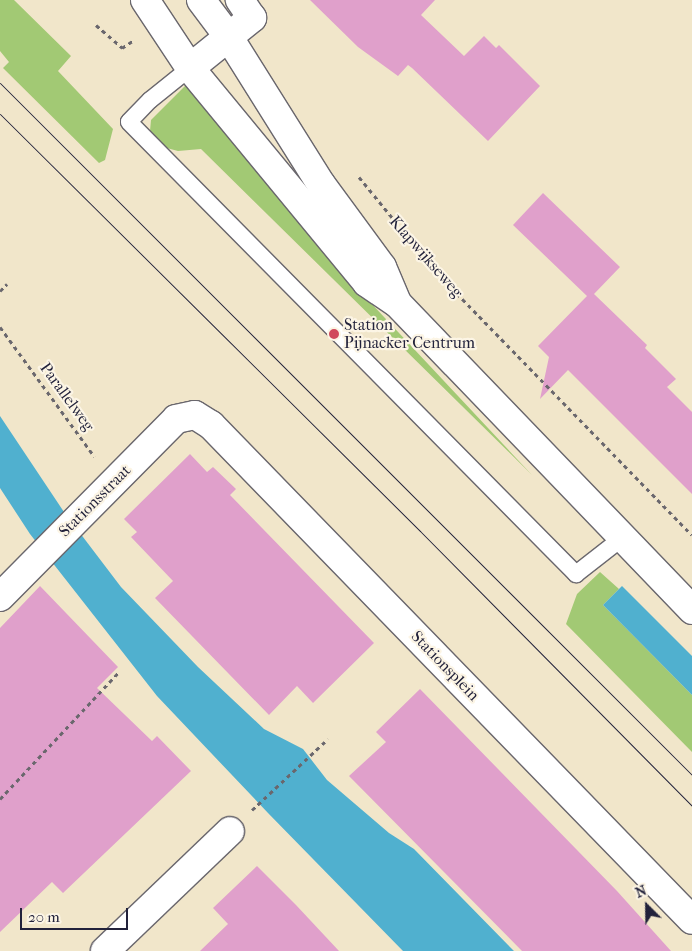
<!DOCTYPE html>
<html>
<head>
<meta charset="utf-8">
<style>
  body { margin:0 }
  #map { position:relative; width:692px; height:951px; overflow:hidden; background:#f1e6ca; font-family:"IM FELL French Canon",serif }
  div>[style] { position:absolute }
  .green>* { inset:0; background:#a2c974 }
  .water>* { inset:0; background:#50b0cf }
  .building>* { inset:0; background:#e0a0cb }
  .path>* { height:3px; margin-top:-1.5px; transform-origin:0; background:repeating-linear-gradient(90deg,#6a676d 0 4px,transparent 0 8px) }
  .roads { filter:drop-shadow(1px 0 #6a676d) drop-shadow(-1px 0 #6a676d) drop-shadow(0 1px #6a676d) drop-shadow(0 -1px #6a676d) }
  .service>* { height:16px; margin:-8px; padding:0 8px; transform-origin:8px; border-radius:8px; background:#fff }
  .minor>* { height:28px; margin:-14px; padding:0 14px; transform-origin:14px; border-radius:14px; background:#fff }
  .secondary>* { height:28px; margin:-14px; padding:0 14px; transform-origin:14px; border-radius:14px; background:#fff }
  .tram>* { height:1px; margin:-0.5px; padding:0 0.5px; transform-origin:0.5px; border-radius:0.5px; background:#22223b }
  .dots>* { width:14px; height:14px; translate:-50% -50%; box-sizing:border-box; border:2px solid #fcf5e5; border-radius:50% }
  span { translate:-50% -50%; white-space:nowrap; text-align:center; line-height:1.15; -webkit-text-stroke:4.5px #fcf5e5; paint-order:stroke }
  .street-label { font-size:16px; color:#22223b }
  .poi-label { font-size:16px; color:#22223b }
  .left { translate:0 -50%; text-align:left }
  .north { position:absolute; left:622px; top:881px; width:50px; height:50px; -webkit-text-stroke:4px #fcf5e5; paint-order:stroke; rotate:337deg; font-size:14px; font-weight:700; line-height:20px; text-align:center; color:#22223b }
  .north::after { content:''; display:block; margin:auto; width:18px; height:22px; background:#22223b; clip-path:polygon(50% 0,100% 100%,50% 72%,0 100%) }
  .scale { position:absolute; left:20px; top:908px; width:108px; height:22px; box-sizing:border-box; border:2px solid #22223b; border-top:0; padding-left:6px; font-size:15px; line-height:18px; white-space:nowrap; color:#22223b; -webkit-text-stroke:4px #fcf5e5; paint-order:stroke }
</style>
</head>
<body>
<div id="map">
  <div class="green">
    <div style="clip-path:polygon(0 0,14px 0,71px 56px,58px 71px,113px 129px,105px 160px,99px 163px,3px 68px,9px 62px,0 51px)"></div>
    <div style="clip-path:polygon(186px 85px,189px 86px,340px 270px,532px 475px,201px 149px,178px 151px,163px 147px,150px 131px,151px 120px)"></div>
    <div style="clip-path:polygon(600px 572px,619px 589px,603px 605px,692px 695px,692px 752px,566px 624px,577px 594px)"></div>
  </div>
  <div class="water">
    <div style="clip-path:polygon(0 416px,64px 512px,121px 587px,198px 667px,264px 729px,303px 749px,327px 780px,389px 833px,414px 849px,514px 951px,403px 951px,268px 813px,157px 696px,30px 534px,0 488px)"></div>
    <div style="clip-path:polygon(622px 586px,692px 656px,692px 695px,603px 605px)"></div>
  </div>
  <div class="building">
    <div style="clip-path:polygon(310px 0,435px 0,421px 15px,464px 56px,484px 36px,496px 48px,499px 45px,540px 86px,488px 141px,412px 68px,408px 65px,398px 76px,358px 47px)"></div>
    <div style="clip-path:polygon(543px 193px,620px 267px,594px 294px,647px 345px,645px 348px,676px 379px,667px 387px,692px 412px,692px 494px,568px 370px,540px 399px,549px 357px,538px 346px,587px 296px,513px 225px)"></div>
    <div style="clip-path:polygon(190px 454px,207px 472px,213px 467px,236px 489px,230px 495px,374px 643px,313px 703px,297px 686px,269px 715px,155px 598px,173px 581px,131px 537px,137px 532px,124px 519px)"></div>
    <div style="clip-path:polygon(40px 586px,118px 667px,97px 688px,152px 741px,157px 736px,191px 771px,63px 893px,52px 882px,0 932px,0 628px)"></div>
    <div style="clip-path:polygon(420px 689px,617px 891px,671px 951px,522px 951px,349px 776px,386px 742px,376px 732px)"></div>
    <div style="clip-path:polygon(257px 866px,296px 905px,339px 951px,200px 951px,228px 924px,213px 908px)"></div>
  </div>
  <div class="path">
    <div style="left:96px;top:25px;width:35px;rotate:41deg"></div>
    <div style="left:122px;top:48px;width:14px;rotate:-34deg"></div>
    <div style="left:359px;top:177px;width:128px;rotate:50.7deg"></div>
    <div style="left:440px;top:276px;width:361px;rotate:45.8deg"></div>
    <div style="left:0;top:291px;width:10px;rotate:-45deg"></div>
    <div style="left:0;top:327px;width:160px;rotate:53.9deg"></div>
    <div style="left:0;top:799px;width:174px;rotate:-46.9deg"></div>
    <div style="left:252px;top:810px;width:104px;rotate:-43.1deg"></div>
  </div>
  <div class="roads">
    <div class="service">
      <div style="left:190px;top:68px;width:51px;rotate:141.3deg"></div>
      <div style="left:150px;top:100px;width:30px;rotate:134deg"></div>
      <div style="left:129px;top:122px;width:636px;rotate:45.32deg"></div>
      <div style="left:576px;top:574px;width:58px;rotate:-38deg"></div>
    </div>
    <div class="minor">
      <div style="left:190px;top:68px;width:80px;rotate:-38.9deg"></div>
      <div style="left:252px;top:18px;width:22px;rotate:-124deg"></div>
      <div style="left:0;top:597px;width:250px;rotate:-45.3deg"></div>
      <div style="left:176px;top:419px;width:19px;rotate:-12deg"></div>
      <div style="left:195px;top:415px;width:19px;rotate:32deg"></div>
      <div style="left:211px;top:425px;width:690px;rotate:45.82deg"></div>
      <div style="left:105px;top:951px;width:173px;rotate:-43.8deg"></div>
    </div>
    <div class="secondary">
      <div style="left:145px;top:0;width:82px;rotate:56.5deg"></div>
      <div style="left:190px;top:68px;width:278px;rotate:50.5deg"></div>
      <div style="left:367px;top:283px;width:36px;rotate:34deg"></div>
      <div style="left:397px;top:303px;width:426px;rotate:46.1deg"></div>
      <div style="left:201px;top:0;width:45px;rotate:53.1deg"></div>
      <div style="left:228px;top:36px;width:175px;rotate:57.9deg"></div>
      <div style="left:321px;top:184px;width:103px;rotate:53.7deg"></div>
      <div style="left:382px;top:267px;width:39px;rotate:67deg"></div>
    </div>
  </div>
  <div class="tram">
    <div style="left:0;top:83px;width:979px;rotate:45deg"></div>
    <div style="left:0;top:114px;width:592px;rotate:44.79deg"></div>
    <div style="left:420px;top:531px;width:387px;rotate:45.3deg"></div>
  </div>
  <div class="dots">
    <div style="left:334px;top:334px;background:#d1495b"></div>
  </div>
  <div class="street-label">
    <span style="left:426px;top:257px;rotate:49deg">Klapwijkseweg</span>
    <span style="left:67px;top:397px;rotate:54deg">Parallelweg</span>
    <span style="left:95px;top:501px;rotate:-45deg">Stationsstraat</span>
    <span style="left:445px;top:666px;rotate:46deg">Stationsplein</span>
  </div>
  <div class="poi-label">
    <span class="left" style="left:344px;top:334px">Station<br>Pijnacker Centrum</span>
  </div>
  <div class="north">N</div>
  <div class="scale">20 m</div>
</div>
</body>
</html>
